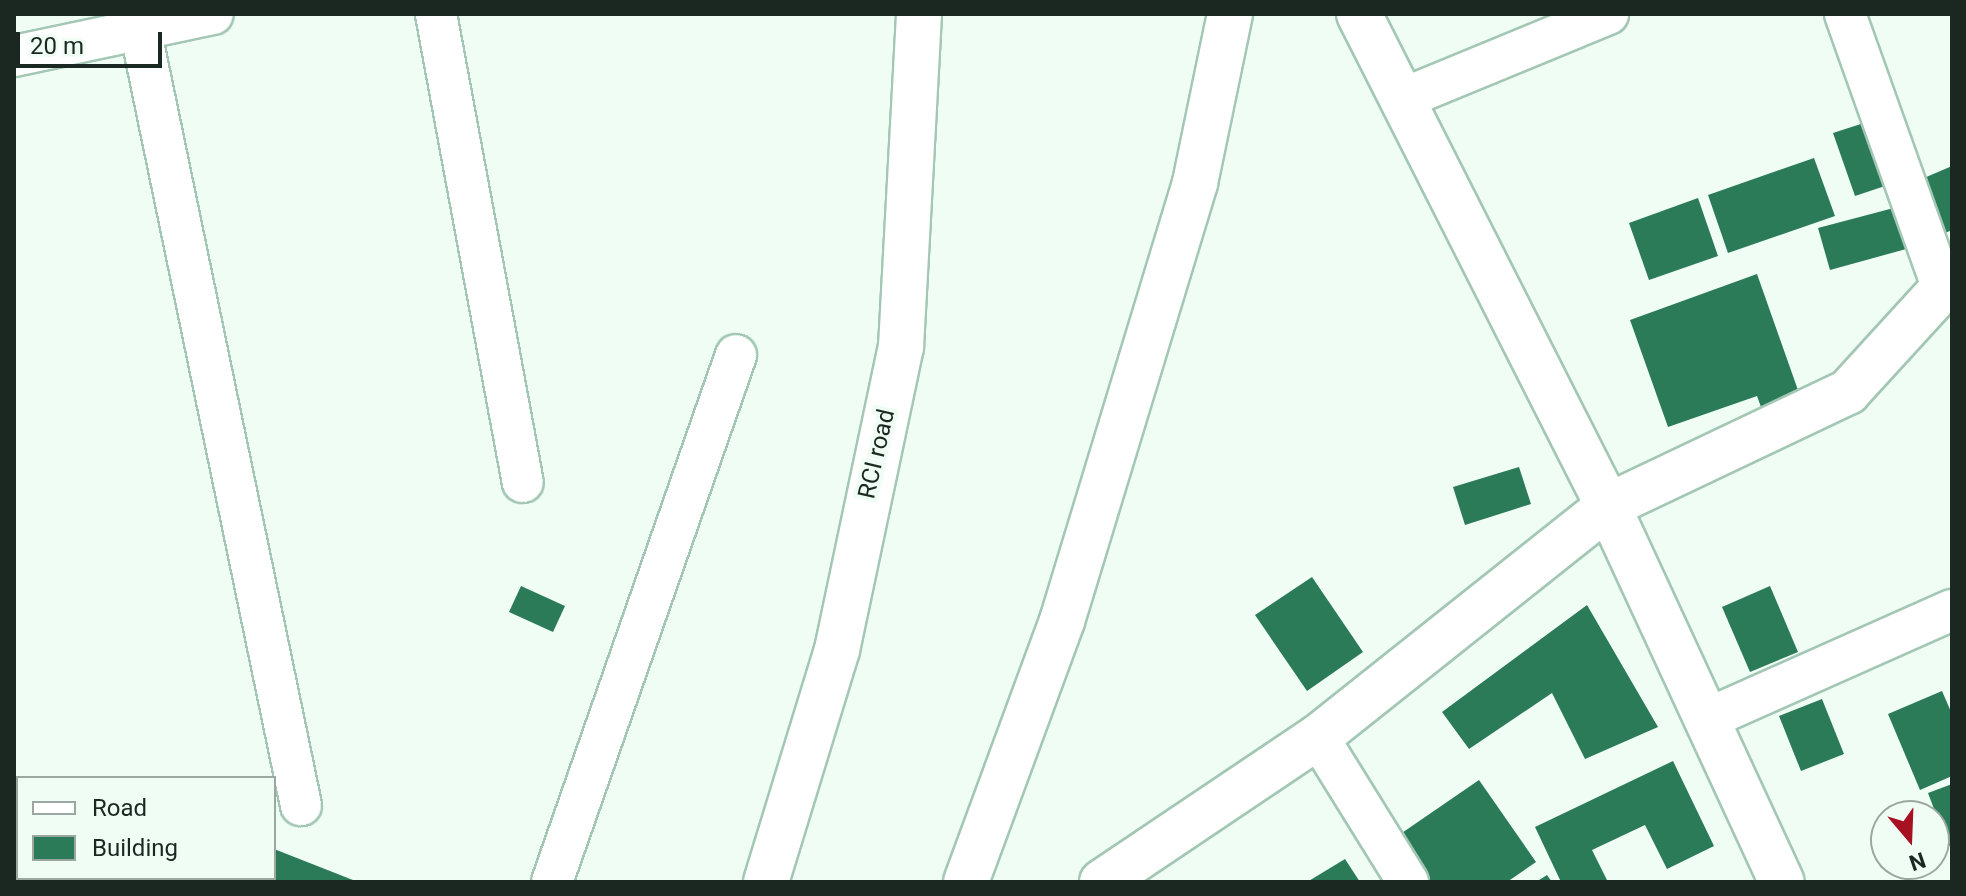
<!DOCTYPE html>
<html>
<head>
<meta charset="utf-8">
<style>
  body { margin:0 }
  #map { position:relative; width:1966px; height:896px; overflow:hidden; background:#effdf5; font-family:Roboto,sans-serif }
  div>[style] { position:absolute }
  .building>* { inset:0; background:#2b7b59 }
  .roads { filter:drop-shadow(2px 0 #a3c7b4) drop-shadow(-2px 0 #a3c7b4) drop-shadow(0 2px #a3c7b4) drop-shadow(0 -2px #a3c7b4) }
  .minor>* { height:40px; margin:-20px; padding:0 20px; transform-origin:20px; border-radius:20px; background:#fff }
  .tertiary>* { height:44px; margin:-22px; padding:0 22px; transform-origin:22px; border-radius:22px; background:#fff }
  .secondary>* { height:44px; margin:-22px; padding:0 22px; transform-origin:22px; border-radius:22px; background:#fff }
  span { translate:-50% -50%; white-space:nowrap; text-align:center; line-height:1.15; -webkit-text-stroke:8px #effdf5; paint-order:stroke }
  .street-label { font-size:24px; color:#1a2821 }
  .frame { position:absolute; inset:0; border:16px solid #1a2821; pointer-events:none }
  .legend { position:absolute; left:16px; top:776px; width:260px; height:104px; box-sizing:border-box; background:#effdf5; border:2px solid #9aa8a0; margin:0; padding:10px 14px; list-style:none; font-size:24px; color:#1a2821 }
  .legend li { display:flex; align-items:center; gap:16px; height:40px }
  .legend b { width:40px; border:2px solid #9aa8a0 }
  .north { position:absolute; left:1870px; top:800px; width:80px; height:80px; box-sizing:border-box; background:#effdf5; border:2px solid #9aa8a0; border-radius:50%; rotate:161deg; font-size:22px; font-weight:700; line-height:32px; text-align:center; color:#1a2821 }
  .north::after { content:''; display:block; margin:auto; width:28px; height:36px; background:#a81122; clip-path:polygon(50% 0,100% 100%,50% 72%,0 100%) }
  .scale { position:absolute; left:16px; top:32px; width:146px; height:36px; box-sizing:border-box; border:4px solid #1a2821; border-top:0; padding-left:10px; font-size:24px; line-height:28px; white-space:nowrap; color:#1a2821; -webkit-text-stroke:6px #effdf5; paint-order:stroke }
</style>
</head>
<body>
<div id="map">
  <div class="building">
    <div style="clip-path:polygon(1873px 120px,1894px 183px,1855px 196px,1833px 133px)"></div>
    <div style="clip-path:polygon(1814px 158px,1835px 216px,1728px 253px,1708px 195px)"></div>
    <div style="clip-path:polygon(1952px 166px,1952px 230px,1934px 238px,1910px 184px)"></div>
    <div style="clip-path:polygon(1698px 198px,1718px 256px,1649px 280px,1629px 223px)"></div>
    <div style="clip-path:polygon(1905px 205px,1917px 246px,1830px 270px,1818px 228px)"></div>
    <div style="clip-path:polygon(1757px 274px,1799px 393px,1761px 407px,1757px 396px,1668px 427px,1630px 320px)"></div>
    <div style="clip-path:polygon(1519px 467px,1531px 504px,1465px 525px,1453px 487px)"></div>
    <div style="clip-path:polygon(1312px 577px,1363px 652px,1307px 691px,1255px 615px)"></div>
    <div style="clip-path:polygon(521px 586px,565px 606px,553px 632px,509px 612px)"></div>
    <div style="clip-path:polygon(1770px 586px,1798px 652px,1750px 672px,1722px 607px)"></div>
    <div style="clip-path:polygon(1587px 605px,1658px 727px,1585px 759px,1552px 693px,1469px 749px,1442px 712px)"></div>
    <div style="clip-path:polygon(1942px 691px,1952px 714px,1952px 776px,1920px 790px,1888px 714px)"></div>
    <div style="clip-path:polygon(1822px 699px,1844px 754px,1801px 771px,1779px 716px)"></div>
    <div style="clip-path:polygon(1673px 761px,1714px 846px,1667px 869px,1645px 825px,1592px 850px,1608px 882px,1561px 882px,1535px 827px)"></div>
    <div style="clip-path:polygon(1479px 780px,1536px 862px,1507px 882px,1427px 882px,1396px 837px)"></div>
    <div style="clip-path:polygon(1952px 784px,1952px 845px,1948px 846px,1928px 793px)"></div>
    <div style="clip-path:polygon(274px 849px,358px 882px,197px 882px,274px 878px)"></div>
    <div style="clip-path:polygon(1345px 859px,1360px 882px,1307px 882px)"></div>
    <div style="clip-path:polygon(1547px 875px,1552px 882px,1536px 882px)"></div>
  </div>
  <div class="roads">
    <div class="minor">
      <div style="left:137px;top:14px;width:808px;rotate:78.29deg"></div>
      <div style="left:436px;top:14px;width:476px;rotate:79.5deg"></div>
      <div style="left:1845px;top:14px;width:289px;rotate:70.4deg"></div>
      <div style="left:1942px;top:286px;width:12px;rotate:35deg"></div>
      <div style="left:14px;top:56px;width:203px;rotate:-11.9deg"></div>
      <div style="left:1402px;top:99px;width:223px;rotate:-22.4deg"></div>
      <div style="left:1707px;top:719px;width:268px;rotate:-24deg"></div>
      <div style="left:1318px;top:737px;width:171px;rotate:58.2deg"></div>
      <div style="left:552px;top:882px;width:558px;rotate:-70.75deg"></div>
    </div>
    <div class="tertiary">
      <div style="left:1359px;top:14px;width:551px;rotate:63.16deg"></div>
      <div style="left:1608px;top:506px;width:414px;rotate:65.2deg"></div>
      <div style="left:1102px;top:882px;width:260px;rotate:-33.9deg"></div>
      <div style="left:1318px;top:737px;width:371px;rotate:-38.5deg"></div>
      <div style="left:1608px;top:506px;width:266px;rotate:-25.4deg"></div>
      <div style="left:1848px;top:392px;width:154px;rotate:-47.6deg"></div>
    </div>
    <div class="secondary">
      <div style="left:766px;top:882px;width:243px;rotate:-73deg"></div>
      <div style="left:837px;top:650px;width:310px;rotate:-78.1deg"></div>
      <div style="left:901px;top:347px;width:333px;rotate:-86.9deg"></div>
      <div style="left:966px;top:882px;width:278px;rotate:-69.8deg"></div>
      <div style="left:1062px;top:621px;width:458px;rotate:-73.1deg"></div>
      <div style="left:1195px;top:183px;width:173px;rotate:-78.3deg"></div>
    </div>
  </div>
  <div class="street-label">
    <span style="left:877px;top:454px;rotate:-77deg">RCI road</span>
  </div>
  <div class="frame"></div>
  <ul class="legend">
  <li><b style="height:10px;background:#fff"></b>Road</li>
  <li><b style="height:22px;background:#2b7b59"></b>Building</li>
  </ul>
  <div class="north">N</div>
  <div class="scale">20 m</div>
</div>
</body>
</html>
